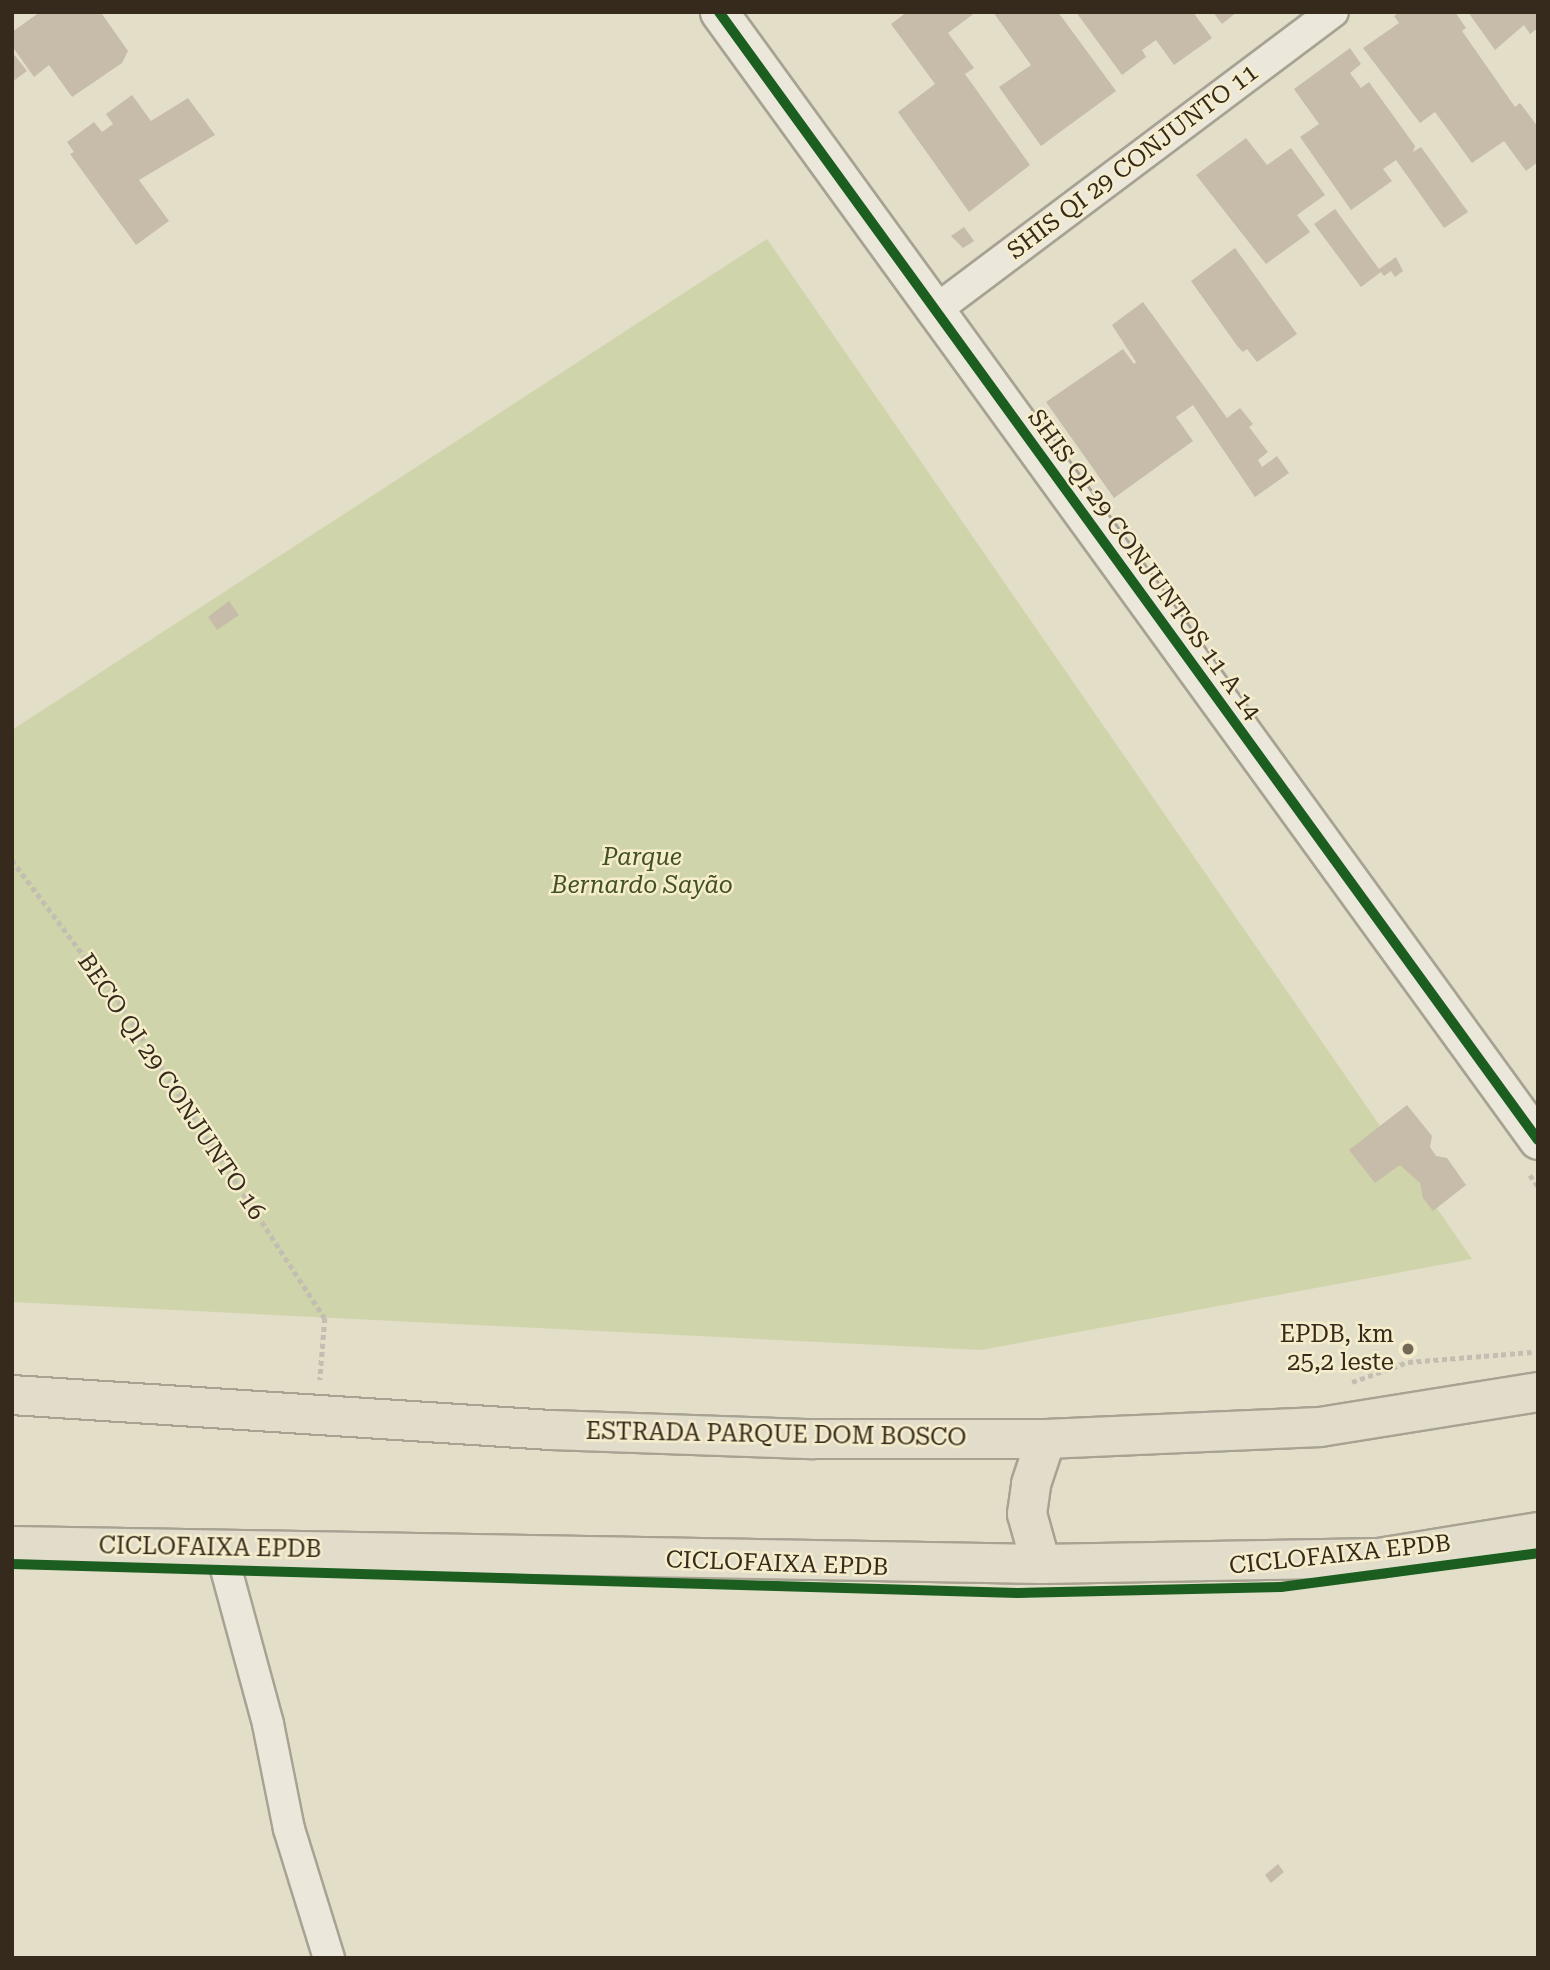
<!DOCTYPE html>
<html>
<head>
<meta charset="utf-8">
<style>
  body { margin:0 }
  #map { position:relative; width:1550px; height:1970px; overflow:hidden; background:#e3dec8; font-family:"Roboto Serif",serif }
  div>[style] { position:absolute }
  .green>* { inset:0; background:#d0d4aa }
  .building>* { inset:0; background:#c6bca9 }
  .path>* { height:4.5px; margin-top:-2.25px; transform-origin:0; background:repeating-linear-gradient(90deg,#c3beb1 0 5px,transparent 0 8.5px) }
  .roads { filter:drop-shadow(2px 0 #a7a292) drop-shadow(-2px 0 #a7a292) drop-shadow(0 2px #a7a292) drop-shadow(0 -2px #a7a292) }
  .minor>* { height:30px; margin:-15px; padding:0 15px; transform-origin:15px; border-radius:15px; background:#ebe7da }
  .tertiary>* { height:37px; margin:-18.5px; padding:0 18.5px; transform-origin:18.5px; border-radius:18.5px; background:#ebe7da }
  .primary>* { height:38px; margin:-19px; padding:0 19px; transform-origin:19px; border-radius:19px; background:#e2ddcb }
  .cycleway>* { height:10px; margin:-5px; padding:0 5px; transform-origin:5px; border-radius:5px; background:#1b5e20 }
  .dots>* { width:19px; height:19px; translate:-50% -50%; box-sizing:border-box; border:4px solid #f5edcc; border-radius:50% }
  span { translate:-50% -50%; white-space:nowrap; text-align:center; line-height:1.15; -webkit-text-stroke:5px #f5edcc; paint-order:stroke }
  .street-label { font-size:24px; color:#352a1b }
  .park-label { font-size:24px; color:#415121; font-style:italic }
  .poi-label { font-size:24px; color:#352a1b }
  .right { translate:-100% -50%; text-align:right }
  .frame { position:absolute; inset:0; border:14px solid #352a1b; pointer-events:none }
</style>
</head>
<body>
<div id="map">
  <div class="green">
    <div style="clip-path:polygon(767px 239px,1472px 1259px,981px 1350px,12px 1302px,12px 730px)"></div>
  </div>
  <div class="building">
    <div style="clip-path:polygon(40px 12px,105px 12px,102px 14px,128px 51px,122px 63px,72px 97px,49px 65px,34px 77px,12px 46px,12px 32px)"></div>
    <div style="clip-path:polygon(907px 12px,976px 12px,948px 33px,974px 68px,965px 74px,1030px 165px,969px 212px,898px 112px,935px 84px,891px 24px)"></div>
    <div style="clip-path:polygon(993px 12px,1058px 12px,1116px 91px,1041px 146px,999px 87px,1031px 65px)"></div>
    <div style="clip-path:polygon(1076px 12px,1193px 12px,1212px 38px,1174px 65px,1156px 40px,1142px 50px,1146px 57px,1122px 75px)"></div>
    <div style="clip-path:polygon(1213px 12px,1237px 12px,1222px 24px)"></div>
    <div style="clip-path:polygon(1400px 12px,1455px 12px,1466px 28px,1462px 31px,1515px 107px,1520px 103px,1538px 127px,1538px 162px,1526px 171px,1504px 141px,1472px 163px,1435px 112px,1420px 123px,1363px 48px,1399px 23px,1394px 16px)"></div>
    <div style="clip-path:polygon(1468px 12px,1538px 12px,1538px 28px,1530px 34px,1524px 25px,1495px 50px)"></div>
    <div style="clip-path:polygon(1350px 48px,1361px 64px,1350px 73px,1361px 88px,1369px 82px,1415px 146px,1413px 152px,1421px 147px,1468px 212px,1444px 228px,1396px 160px,1383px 169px,1392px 181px,1351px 210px,1300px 137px,1319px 124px,1294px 89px)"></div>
    <div style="clip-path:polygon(12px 52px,27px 71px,12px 82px)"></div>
    <div style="clip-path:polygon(132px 95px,151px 121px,188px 98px,215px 135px,139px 180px,169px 221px,136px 245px,70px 154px,74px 152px,67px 142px,94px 122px,102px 132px,113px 124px,106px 114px)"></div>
    <div style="clip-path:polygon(1246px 138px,1267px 165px,1291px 148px,1325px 195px,1297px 215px,1310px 232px,1266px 264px,1196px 175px)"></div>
    <div style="clip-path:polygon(1335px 209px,1379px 269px,1396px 257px,1403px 271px,1395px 277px,1391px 271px,1384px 276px,1381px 272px,1361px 287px,1314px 224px)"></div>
    <div style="clip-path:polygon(964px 227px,974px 241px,963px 248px,951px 236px)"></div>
    <div style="clip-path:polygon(1235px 248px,1297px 334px,1257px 362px,1247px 349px,1243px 352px,1238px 347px,1191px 281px)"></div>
    <div style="clip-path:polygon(1143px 302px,1227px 418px,1240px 408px,1253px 424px,1249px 427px,1268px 452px,1258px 460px,1262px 467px,1277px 456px,1289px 473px,1255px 497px,1193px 405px,1176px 417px,1193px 441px,1114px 498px,1046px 402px,1123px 349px,1134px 364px,1136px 362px,1112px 325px)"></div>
    <div style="clip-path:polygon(229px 601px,239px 615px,217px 630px,208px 617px)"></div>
    <div style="clip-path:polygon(1407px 1105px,1432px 1136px,1430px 1147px,1436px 1156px,1447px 1158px,1466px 1185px,1433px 1211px,1423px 1198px,1420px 1183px,1400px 1165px,1375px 1183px,1349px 1150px)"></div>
    <div style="clip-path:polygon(1278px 1864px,1284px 1872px,1271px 1883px,1265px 1875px)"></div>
  </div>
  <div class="path">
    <div style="left:12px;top:860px;width:176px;rotate:53.1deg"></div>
    <div style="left:118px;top:1001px;width:379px;rotate:56.9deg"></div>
    <div style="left:325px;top:1318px;width:62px;rotate:94.6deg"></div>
    <div style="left:1530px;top:1175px;width:14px;rotate:54deg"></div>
    <div style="left:1352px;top:1382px;width:59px;rotate:-19.7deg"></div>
    <div style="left:1408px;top:1362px;width:124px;rotate:-4.6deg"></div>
  </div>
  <div class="roads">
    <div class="minor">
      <div style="left:933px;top:312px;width:500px;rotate:-36.9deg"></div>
      <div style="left:229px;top:1551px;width:18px;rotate:99deg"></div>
      <div style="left:226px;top:1569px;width:161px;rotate:74.8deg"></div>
      <div style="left:268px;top:1724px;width:107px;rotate:78.7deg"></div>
      <div style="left:289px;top:1829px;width:135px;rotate:72.8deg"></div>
    </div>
    <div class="tertiary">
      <div style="left:719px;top:12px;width:1394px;rotate:54.02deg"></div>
    </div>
    <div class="primary">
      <div style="left:12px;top:1395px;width:540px;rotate:3.72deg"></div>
      <div style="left:551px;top:1430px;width:262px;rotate:2deg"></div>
      <div style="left:813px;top:1439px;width:233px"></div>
      <div style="left:1046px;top:1439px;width:274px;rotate:-2.5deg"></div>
      <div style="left:1320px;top:1427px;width:221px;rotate:-9.1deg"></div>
      <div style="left:12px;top:1546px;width:1029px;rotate:1deg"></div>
      <div style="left:1041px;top:1564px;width:338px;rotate:-1deg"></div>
      <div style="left:1379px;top:1558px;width:161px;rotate:-9.3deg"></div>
      <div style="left:1041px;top:1564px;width:52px;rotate:-105.6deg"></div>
      <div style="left:1027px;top:1514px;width:30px;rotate:-82deg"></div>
      <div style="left:1031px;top:1484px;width:47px;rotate:-71.6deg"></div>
    </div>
  </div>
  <div class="cycleway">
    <div style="left:719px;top:12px;width:1394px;rotate:54.02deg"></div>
    <div style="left:12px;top:1564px;width:1006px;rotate:1.65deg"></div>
    <div style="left:1018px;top:1593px;width:263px;rotate:-1.3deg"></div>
    <div style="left:1281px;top:1587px;width:259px;rotate:-7.5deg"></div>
  </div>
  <div class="dots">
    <div style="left:1408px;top:1349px;background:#726958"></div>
  </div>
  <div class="street-label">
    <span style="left:1133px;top:162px;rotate:-37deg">SHIS QI 29 CONJUNTO 11</span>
    <span style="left:1144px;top:565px;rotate:54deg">SHIS QI 29 CONJUNTOS 11 A 14</span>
    <span style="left:171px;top:1087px;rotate:56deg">BECO QI 29 CONJUNTO 16</span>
    <span style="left:776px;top:1435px;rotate:1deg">ESTRADA PARQUE DOM BOSCO</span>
    <span style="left:210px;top:1548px;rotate:1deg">CICLOFAIXA EPDB</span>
    <span style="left:1340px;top:1555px;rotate:-6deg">CICLOFAIXA EPDB</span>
    <span style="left:777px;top:1564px;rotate:2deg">CICLOFAIXA EPDB</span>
  </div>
  <div class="park-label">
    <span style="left:642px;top:872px">Parque<br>Bernardo Sayão</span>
  </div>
  <div class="poi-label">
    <span class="right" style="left:1394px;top:1349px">EPDB, km<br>25,2 leste</span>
  </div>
  <div class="frame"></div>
</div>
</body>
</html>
